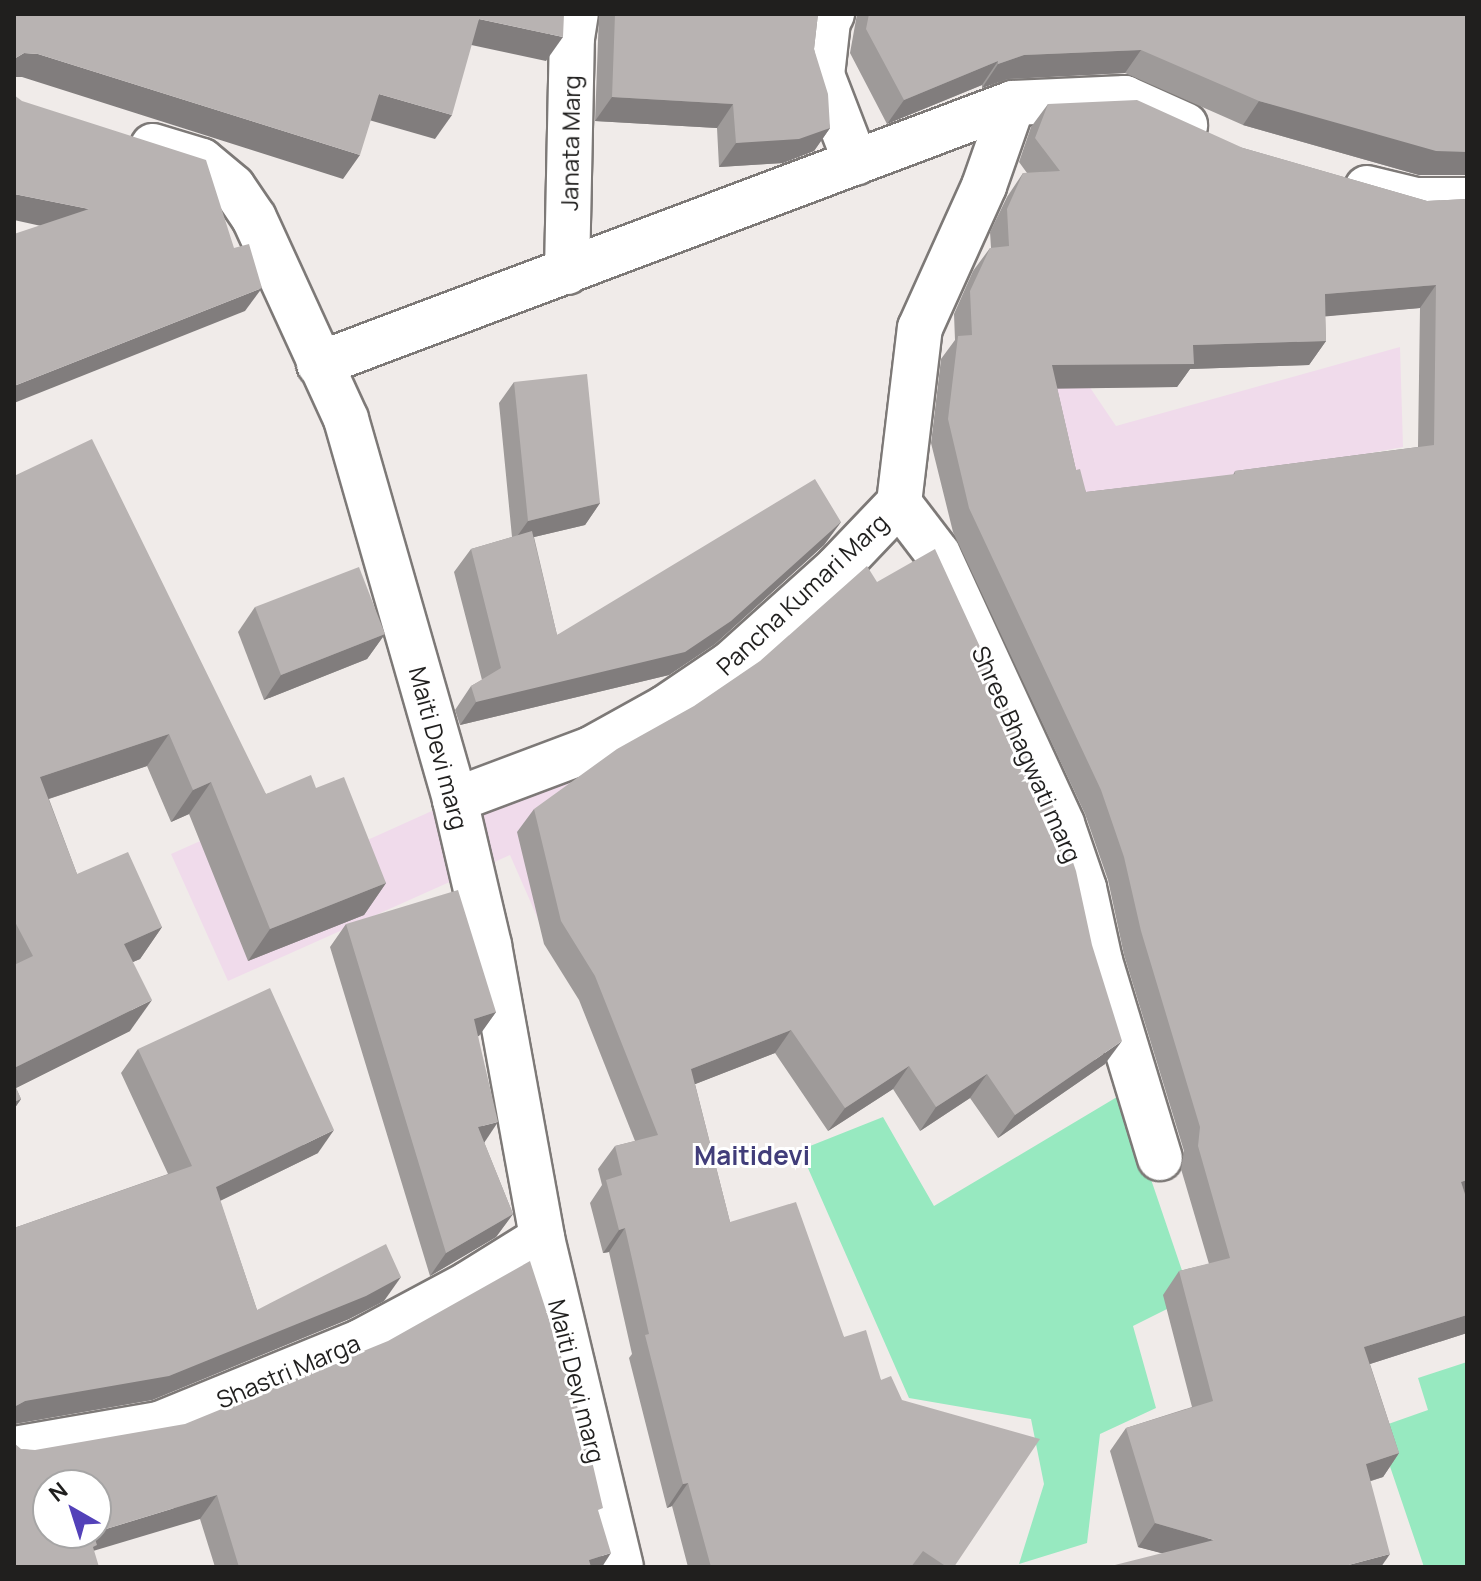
<!DOCTYPE html>
<html>
<head>
<meta charset="utf-8">
<style>
  body { margin:0 }
  #map { position:relative; width:1481px; height:1581px; overflow:hidden; background:#f0ebe9; font-family:Manrope,sans-serif }
  div>[style] { position:absolute }
  .education>* { inset:0; background:#f0dbeb }
  .green>* { inset:0; background:#97e9c0 }
  .roads { filter:drop-shadow(2px 0 #7d7977) drop-shadow(-2px 0 #7d7977) drop-shadow(0 2px #7d7977) drop-shadow(0 -2px #7d7977) }
  .minor>* { height:44px; margin:-22px; padding:0 22px; transform-origin:22px; border-radius:22px; background:#fff }
  .wall>* { inset:0; background:#9e9a99 }
  .shaded-wall>* { inset:0; background:#817d7d }
  .building>* { inset:0; background:#b8b3b2 }
  span { translate:-50% -50%; white-space:nowrap; text-align:center; line-height:1.15; -webkit-text-stroke:6px #fff; paint-order:stroke }
  .street-label { font-size:24px; color:#201f1e }
  .neighbourhood-label { font-size:26px; color:#413d7a; font-weight:700 }
  .frame { position:absolute; inset:0; border:16px solid #201f1e; pointer-events:none }
  .north { position:absolute; left:32px; top:1469px; width:80px; height:80px; box-sizing:border-box; background:#fff; border:2px solid #a6a5a5; border-radius:50%; rotate:321deg; font-size:22px; font-weight:700; line-height:32px; text-align:center; color:#201f1e }
  .north::after { content:''; display:block; margin:auto; width:28px; height:36px; background:#5341b9; clip-path:polygon(50% 0,100% 100%,50% 72%,0 100%) }
</style>
</head>
<body>
<div id="map">
  <div class="education">
    <div style="clip-path:polygon(1400px 347px,1403px 447px,1124px 499px,1127px 579px,981px 612px,943px 431px,1066px 352px,1116px 426px)"></div>
    <div style="clip-path:polygon(625px 724px,542px 928px,510px 855px,228px 981px,171px 854px,335px 781px,363px 842px)"></div>
  </div>
  <div class="green">
    <div style="clip-path:polygon(1122px 1094px,1191px 1297px,1133px 1326px,1156px 1408px,1100px 1434px,1087px 1543px,1019px 1564px,1044px 1484px,1031px 1419px,909px 1398px,800px 1150px,883px 1117px,934px 1206px)"></div>
    <div style="clip-path:polygon(1467px 1362px,1467px 1567px,1424px 1567px,1377px 1428px,1428px 1410px,1418px 1378px)"></div>
  </div>
  <div class="roads">
    <div class="minor">
      <div style="left:832px;top:14px;width:8px;rotate:120deg"></div>
      <div style="left:828px;top:21px;width:54px;rotate:96.3deg"></div>
      <div style="left:822px;top:75px;width:94px;rotate:68.9deg"></div>
      <div style="left:153px;top:146px;width:51px;rotate:17deg"></div>
      <div style="left:202px;top:161px;width:40px;rotate:40deg"></div>
      <div style="left:233px;top:187px;width:37px;rotate:56deg"></div>
      <div style="left:254px;top:218px;width:221px;rotate:65.4deg"></div>
      <div style="left:346px;top:419px;width:396px;rotate:74deg"></div>
      <div style="left:455px;top:800px;width:149px;rotate:76.8deg"></div>
      <div style="left:489px;top:945px;width:298px;rotate:79.7deg"></div>
      <div style="left:542px;top:1238px;width:338px;rotate:76.5deg"></div>
      <div style="left:1367px;top:188px;width:50px;rotate:13.8deg"></div>
      <div style="left:1416px;top:200px;width:51px"></div>
      <div style="left:567px;top:272px;width:234px;rotate:-88.8deg"></div>
      <div style="left:572px;top:38px;width:24px;rotate:-81deg"></div>
      <div style="left:319px;top:364px;width:741px;rotate:-20.61deg"></div>
      <div style="left:1013px;top:103px;width:112px;rotate:-2.6deg"></div>
      <div style="left:1125px;top:98px;width:66px;rotate:24.2deg"></div>
      <div style="left:899px;top:503px;width:64px;rotate:52.6deg"></div>
      <div style="left:938px;top:554px;width:297px;rotate:65.3deg"></div>
      <div style="left:1062px;top:824px;width:68px;rotate:71deg"></div>
      <div style="left:1084px;top:888px;width:75px;rotate:77.6deg"></div>
      <div style="left:1100px;top:961px;width:206px;rotate:73.1deg"></div>
      <div style="left:455px;top:800px;width:145px;rotate:-20.6deg"></div>
      <div style="left:591px;top:749px;width:85px;rotate:-29deg"></div>
      <div style="left:665px;top:708px;width:78px;rotate:-34.1deg"></div>
      <div style="left:730px;top:664px;width:144px;rotate:-41.9deg"></div>
      <div style="left:837px;top:568px;width:90px;rotate:-46.4deg"></div>
      <div style="left:899px;top:503px;width:176px;rotate:-83.2deg"></div>
      <div style="left:920px;top:328px;width:156px;rotate:-65.7deg"></div>
      <div style="left:984px;top:186px;width:88px;rotate:-70.7deg"></div>
      <div style="left:14px;top:1449px;width:147px;rotate:-9.8deg"></div>
      <div style="left:159px;top:1424px;width:217px;rotate:-22.2deg"></div>
      <div style="left:360px;top:1342px;width:123px;rotate:-28.2deg"></div>
      <div style="left:468px;top:1284px;width:87px;rotate:-31.9deg"></div>
    </div>
  </div>
  <div class="wall">
    <div style="clip-path:polygon(599px 14px,818px 14px,814px 49px,830px 128px,814px 151px,783px 163px,719px 167px,717px 128px,595px 121px)"></div>
    <div style="clip-path:polygon(857px 14px,1467px 14px,1467px 175px,1419px 175px,1243px 125px,1125px 73px,1008px 79px,982px 88px,982px 85px,887px 124px,850px 53px)"></div>
    <div style="clip-path:polygon(evenodd,1048px 104px,1243px 148px,1427px 201px,1467px 199px,1467px 1333px,1370px 1364px,1399px 1453px,1383px 1477px,1162px 1553px,1138px 1547px,1110px 1451px,1126px 1428px,1192px 1407px,1163px 1295px,1179px 1271px,1209px 1264px,1181px 1169px,1184px 1151px,1124px 955px,1108px 880px,1085px 814px,953px 532px,931px 443px,941px 359px,955px 340px,954px 314px,973px 271px,990px 248px,991px 248px,990px 232px,1007px 197px,1023px 173px,1027px 173px,1019px 162px,1031px 127px,1048px 104px,1420px 308px,1418px 447px,1235px 471px,1233px 475px,1086px 492px,1076px 470px,1057px 388px,1177px 387px,1190px 369px,1309px 365px,1326px 341px,1325px 316px,1420px 308px)"></div>
    <div style="clip-path:polygon(514px 382px,600px 503px,585px 525px,534px 537px,557px 635px,841px 522px,824px 545px,715px 644px,669px 675px,460px 725px,455px 710px,471px 686px,482px 680px,454px 572px,471px 549px,512px 537px,499px 403px)"></div>
    <div style="clip-path:polygon(14px 476px,266px 794px,316px 788px,386px 883px,364px 915px,248px 961px,189px 814px,171px 822px,147px 766px,49px 799px,77px 874px,162px 927px,140px 959px,133px 962px,130px 1031px,16px 1088px,21px 1099px,14px 1109px)"></div>
    <div style="clip-path:polygon(255px 607px,385px 634px,367px 659px,264px 700px,238px 632px)"></div>
    <div style="clip-path:polygon(534px 809px,1105px 1064px,998px 1138px,970px 1098px,920px 1131px,893px 1089px,828px 1131px,775px 1053px,695px 1084px,730px 1222px,844px 1337px,881px 1380px,954px 1567px,688px 1567px,672px 1506px,667px 1508px,629px 1358px,632px 1354px,609px 1252px,603px 1253px,590px 1203px,602px 1185px,598px 1169px,615px 1146px,635px 1141px,579px 1000px,544px 944px,517px 832px)"></div>
    <div style="clip-path:polygon(346px 924px,496px 1012px,478px 1036px,484px 1142px,513px 1214px,496px 1237px,430px 1276px,330px 947px)"></div>
    <div style="clip-path:polygon(138px 1049px,318px 1153px,220px 1201px,257px 1310px,384px 1301px,349px 1319px,152px 1400px,14px 1424px,14px 1228px,168px 1174px,121px 1073px)"></div>
    <div style="clip-path:polygon(21px 1449px,599px 1514px,602px 1567px,215px 1567px,200px 1519px)"></div>
  </div>
  <div class="shaded-wall">
    <div style="clip-path:polygon(479px 19px,563px 37px,546px 61px,462px 43px)"></div>
    <div style="clip-path:polygon(1141px 50px,1125px 73px,1008px 79px,982px 88px,998px 64px,1024px 55px)"></div>
    <div style="clip-path:polygon(24px 53px,38px 54px,360px 155px,343px 179px,22px 77px,14px 77px,14px 59px)"></div>
    <div style="clip-path:polygon(998px 61px,982px 85px,887px 124px,904px 100px)"></div>
    <div style="clip-path:polygon(379px 94px,452px 115px,435px 139px,362px 118px)"></div>
    <div style="clip-path:polygon(612px 97px,733px 104px,717px 128px,595px 121px)"></div>
    <div style="clip-path:polygon(1259px 101px,1467px 152px,1467px 175px,1419px 175px,1243px 125px)"></div>
    <div style="clip-path:polygon(830px 128px,814px 151px,783px 163px,719px 167px,736px 143px)"></div>
    <div style="clip-path:polygon(14px 194px,89px 209px,73px 233px,14px 220px)"></div>
    <div style="clip-path:polygon(1436px 285px,1420px 308px,1308px 318px,1325px 294px)"></div>
    <div style="clip-path:polygon(262px 288px,245px 311px,14px 403px,14px 386px)"></div>
    <div style="clip-path:polygon(1326px 341px,1309px 365px,1190px 369px,1177px 387px,1036px 389px,1052px 365px,1193px 345px)"></div>
    <div style="clip-path:polygon(600px 503px,585px 525px,513px 542px,528px 521px)"></div>
    <div style="clip-path:polygon(841px 522px,824px 545px,715px 644px,669px 675px,460px 725px,476px 702px)"></div>
    <div style="clip-path:polygon(385px 634px,367px 659px,264px 700px,281px 675px)"></div>
    <div style="clip-path:polygon(169px 734px,147px 766px,18px 809px,40px 777px)"></div>
    <div style="clip-path:polygon(211px 782px,189px 814px,171px 822px,193px 790px)"></div>
    <div style="clip-path:polygon(386px 883px,364px 915px,248px 961px,270px 929px)"></div>
    <div style="clip-path:polygon(162px 927px,140px 959px,102px 975px,124px 944px)"></div>
    <div style="clip-path:polygon(152px 1000px,130px 1031px,14px 1089px,14px 1068px)"></div>
    <div style="clip-path:polygon(496px 1012px,479px 1036px,458px 1042px,474px 1019px)"></div>
    <div style="clip-path:polygon(791px 1030px,775px 1053px,675px 1092px,691px 1069px)"></div>
    <div style="clip-path:polygon(1122px 1041px,1105px 1064px,998px 1138px,1015px 1115px)"></div>
    <div style="clip-path:polygon(909px 1066px,893px 1089px,828px 1131px,845px 1108px)"></div>
    <div style="clip-path:polygon(987px 1074px,970px 1098px,920px 1131px,936px 1107px)"></div>
    <div style="clip-path:polygon(21px 1099px,14px 1109px,14px 1102px)"></div>
    <div style="clip-path:polygon(498px 1122px,482px 1146px,478px 1127px)"></div>
    <div style="clip-path:polygon(334px 1130px,318px 1153px,199px 1211px,216px 1187px)"></div>
    <div style="clip-path:polygon(1467px 1180px,1467px 1199px,1461px 1182px)"></div>
    <div style="clip-path:polygon(513px 1214px,496px 1237px,430px 1276px,446px 1253px)"></div>
    <div style="clip-path:polygon(625px 1228px,609px 1252px,603px 1253px,619px 1230px)"></div>
    <div style="clip-path:polygon(401px 1277px,384px 1301px,349px 1319px,152px 1400px,14px 1424px,14px 1407px,25px 1401px)"></div>
    <div style="clip-path:polygon(1467px 1315px,1467px 1333px,1348px 1371px,1364px 1347px)"></div>
    <div style="clip-path:polygon(1399px 1453px,1383px 1477px,1350px 1487px,1366px 1464px)"></div>
    <div style="clip-path:polygon(688px 1483px,672px 1506px,667px 1508px,683px 1484px)"></div>
    <div style="clip-path:polygon(217px 1495px,200px 1519px,93px 1551px,93px 1533px)"></div>
    <div style="clip-path:polygon(1155px 1523px,1214px 1540px,1198px 1563px,1138px 1547px)"></div>
    <div style="clip-path:polygon(611px 1553px,602px 1567px,584px 1567px,589px 1560px)"></div>
    <div style="clip-path:polygon(1390px 1554px,1381px 1567px,1341px 1567px)"></div>
  </div>
  <div class="building">
    <div style="clip-path:polygon(14px 14px,564px 14px,563px 37px,479px 19px,452px 115px,379px 94px,360px 155px,38px 54px,24px 53px,14px 59px)"></div>
    <div style="clip-path:polygon(615px 14px,818px 14px,814px 49px,828px 94px,830px 128px,799px 139px,736px 143px,733px 104px,612px 97px)"></div>
    <div style="clip-path:polygon(869px 14px,1467px 14px,1467px 152px,1436px 151px,1259px 101px,1141px 50px,1024px 55px,998px 64px,998px 61px,904px 100px,866px 29px)"></div>
    <div style="clip-path:polygon(14px 95px,22px 101px,206px 160px,234px 248px,249px 244px,262px 288px,14px 386px,14px 234px,89px 209px,14px 194px)"></div>
    <div style="clip-path:polygon(evenodd,1137px 100px,1243px 148px,1427px 201px,1467px 199px,1467px 1180px,1461px 1182px,1467px 1201px,1467px 1315px,1364px 1347px,1399px 1453px,1366px 1464px,1390px 1554px,1341px 1567px,1107px 1567px,1214px 1540px,1155px 1523px,1126px 1428px,1213px 1401px,1179px 1271px,1230px 1258px,1198px 1146px,1200px 1127px,1141px 931px,1124px 857px,1101px 790px,969px 508px,948px 419px,958px 336px,972px 335px,970px 291px,990px 248px,1009px 246px,1007px 209px,1023px 173px,1060px 171px,1035px 138px,1048px 104px,1137px 100px,1436px 285px,1434px 445px,1235px 471px,1235px 474px,1086px 492px,1080px 469px,1076px 470px,1052px 365px,1194px 364px,1193px 345px,1326px 341px,1325px 294px,1436px 285px)"></div>
    <div style="clip-path:polygon(587px 374px,600px 503px,528px 521px,514px 382px)"></div>
    <div style="clip-path:polygon(92px 439px,266px 794px,311px 775px,316px 788px,344px 777px,386px 883px,270px 929px,211px 782px,193px 790px,169px 734px,40px 777px,77px 874px,128px 852px,162px 927px,124px 944px,152px 1000px,14px 1068px,14px 965px,33px 956px,14px 920px,14px 476px)"></div>
    <div style="clip-path:polygon(815px 479px,841px 522px,731px 621px,685px 652px,476px 702px,471px 686px,501px 668px,471px 549px,532px 531px,557px 635px)"></div>
    <div style="clip-path:polygon(935px 549px,1055px 810px,1076px 871px,1092px 945px,1122px 1041px,1015px 1115px,987px 1074px,936px 1107px,909px 1066px,845px 1108px,791px 1030px,691px 1069px,730px 1222px,796px 1202px,844px 1337px,866px 1330px,881px 1380px,891px 1376px,902px 1400px,1040px 1439px,954px 1567px,947px 1567px,923px 1551px,911px 1567px,711px 1567px,688px 1483px,683px 1484px,645px 1335px,649px 1334px,625px 1228px,619px 1230px,606px 1180px,622px 1175px,615px 1146px,658px 1135px,595px 976px,561px 921px,534px 809px,617px 749px,694px 706px,760px 661px,867px 566px,877px 582px)"></div>
    <div style="clip-path:polygon(359px 567px,385px 634px,281px 675px,255px 607px)"></div>
    <div style="clip-path:polygon(458px 890px,496px 1012px,474px 1019px,498px 1122px,478px 1127px,513px 1214px,446px 1253px,346px 924px)"></div>
    <div style="clip-path:polygon(270px 988px,334px 1130px,216px 1187px,257px 1310px,386px 1244px,401px 1277px,366px 1296px,169px 1376px,25px 1401px,14px 1407px,14px 1228px,192px 1166px,138px 1049px)"></div>
    <div style="clip-path:polygon(14px 1083px,21px 1099px,14px 1102px)"></div>
    <div style="clip-path:polygon(530px 1261px,584px 1427px,603px 1508px,598px 1510px,611px 1553px,589px 1560px,591px 1567px,239px 1567px,217px 1495px,96px 1532px,96px 1485px,48px 1485px,48px 1533px,93px 1533px,97px 1545px,93px 1547px,99px 1567px,14px 1567px,14px 1443px,21px 1449px,35px 1450px,185px 1424px,388px 1341px)"></div>
  </div>
  <div class="street-label">
    <span style="left:570px;top:143px;rotate:-89deg">Janata Marg</span>
    <span style="left:802px;top:594px;rotate:-43deg">Pancha Kumari Marg</span>
    <span style="left:439px;top:748px;rotate:75deg">Maiti Devi marg</span>
    <span style="left:1027px;top:754px;rotate:66deg">Shree Bhagwati marg</span>
    <span style="left:288px;top:1371px;rotate:-23deg">Shastri Marga</span>
    <span style="left:577px;top:1381px;rotate:76deg">Maiti Devi marg</span>
  </div>
  <div class="neighbourhood-label">
    <span style="left:752px;top:1156px">Maitidevi</span>
  </div>
  <div class="frame"></div>
  <div class="north">N</div>
</div>
</body>
</html>
